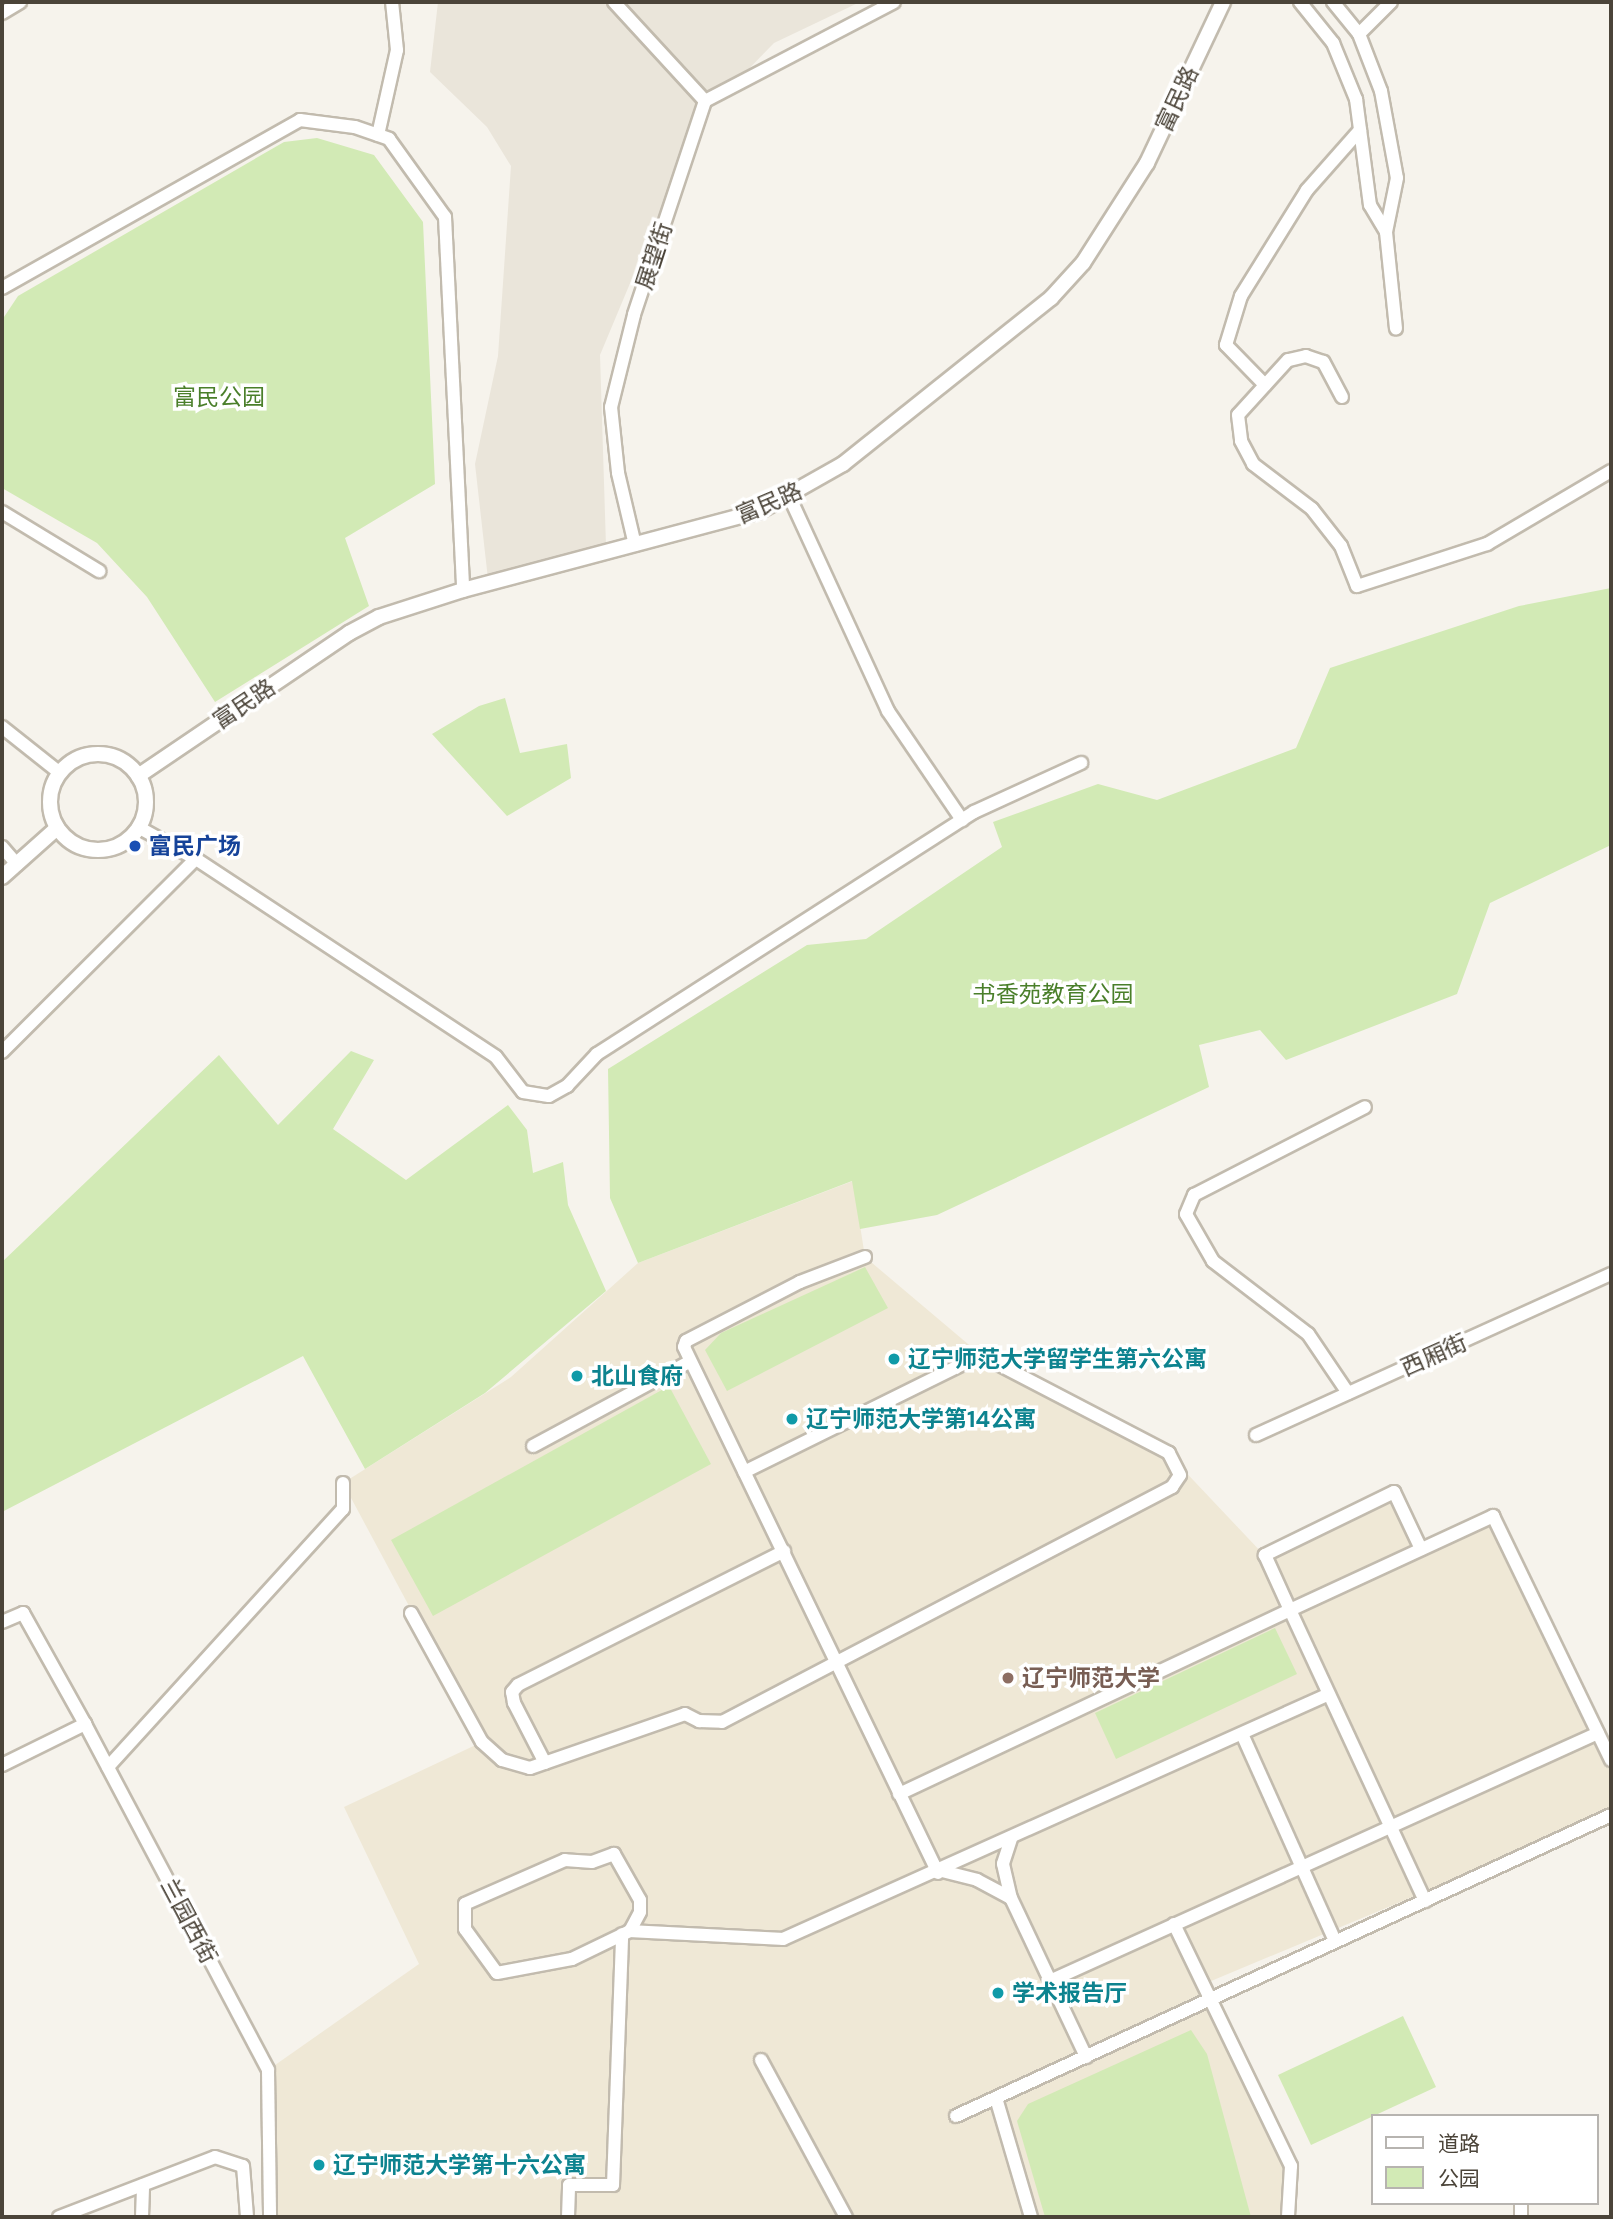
<!DOCTYPE html>
<html>
<head>
<meta charset="utf-8">
<style>
  body { margin:0 }
  #map { position:relative; width:1613px; height:2219px; overflow:hidden; background:#f6f3ec; font-family:"DM Sans","Noto Sans SC",sans-serif }
  div>[style] { position:absolute }
  .residential>* { inset:0; background:#eae5da }
  .education>* { inset:0; background:#efe8d6 }
  .green>* { inset:0; background:#d2eab5 }
  .roads { filter:drop-shadow(2px 0 #c2bbae) drop-shadow(-2px 0 #c2bbae) drop-shadow(0 2px #c2bbae) drop-shadow(0 -2px #c2bbae) }
  .minor>* { height:12px; margin:-6px; padding:0 6px; transform-origin:6px; border-radius:6px; background:#fff }
  .tertiary>* { height:14px; margin:-7px; padding:0 7px; transform-origin:7px; border-radius:7px; background:#fff }
  .tertiary>.ring { margin:-7px; padding:0; box-sizing:content-box; background:none; border:14px solid #fff; border-radius:50% }
  .dots>* { width:19px; height:19px; translate:-50% -50%; box-sizing:border-box; border:4px solid #fff; border-radius:50% }
  span { translate:-50% -50%; white-space:nowrap; text-align:center; line-height:1.15; -webkit-text-stroke:7px #fff; paint-order:stroke }
  .street-label { font-size:23px; color:#4b4439 }
  .park-label { font-size:23px; color:#4a7f2a }
  .transit-label { font-size:23px; color:#164399; font-weight:700 }
  .left { translate:0 -50%; text-align:left }
  .culture-label { font-size:23px; color:#0d838f; font-weight:700 }
  .education-label { font-size:23px; color:#785e54; font-weight:700 }
  .frame { position:absolute; inset:0; border:4px solid #4b4439; pointer-events:none }
  .legend { position:absolute; left:1371px; top:2114px; width:228px; height:91px; box-sizing:border-box; background:#fff; border:2px solid #b7b4b0; margin:0; padding:9px 12px; list-style:none; font-size:21px; color:#4b4439 }
  .legend li { display:flex; align-items:center; gap:14px; height:35px }
  .legend b { width:35px; border:2px solid #b7b4b0 }
</style>
</head>
<body>
<div id="map">
  <div class="residential">
    <div style="clip-path:polygon(438px 2px,860px 2px,774px 43px,698px 121px,600px 355px,606px 546px,489px 588px,475px 464px,498px 356px,511px 166px,487px 127px,430px 72px)"></div>
  </div>
  <div class="education">
    <div style="clip-path:polygon(853px 1181px,865px 1257px,981px 1355px,1178px 1464px,1264px 1555px,1394px 1492px,1421px 1549px,1493px 1516px,1611px 1770px,1611px 1814px,1204px 1984px,1291px 2166px,1291px 2217px,270px 2217px,268px 2070px,419px 1964px,344px 1807px,482px 1742px,343px 1483px,511px 1377px,638px 1263px)"></div>
  </div>
  <div class="green">
    <div style="clip-path:polygon(317px 138px,374px 155px,423px 222px,435px 484px,345px 538px,369px 606px,215px 702px,147px 597px,97px 543px,2px 488px,2px 320px,18px 296px,284px 142px)"></div>
    <div style="clip-path:polygon(1611px 588px,1611px 845px,1490px 903px,1457px 994px,1286px 1060px,1260px 1030px,1199px 1045px,1209px 1087px,937px 1215px,860px 1229px,852px 1181px,638px 1263px,610px 1198px,608px 1069px,807px 945px,866px 939px,1002px 847px,993px 822px,1098px 784px,1157px 800px,1296px 748px,1330px 668px,1519px 606px)"></div>
    <div style="clip-path:polygon(505px 698px,520px 753px,567px 744px,571px 778px,507px 816px,432px 734px,479px 706px)"></div>
    <div style="clip-path:polygon(351px 1051px,374px 1060px,333px 1129px,406px 1180px,508px 1105px,527px 1130px,533px 1173px,563px 1162px,568px 1205px,606px 1291px,485px 1393px,365px 1469px,303px 1356px,2px 1512px,2px 1262px,219px 1055px,278px 1125px)"></div>
    <div style="clip-path:polygon(865px 1267px,888px 1308px,727px 1391px,705px 1350px,721px 1333px)"></div>
    <div style="clip-path:polygon(669px 1386px,711px 1464px,433px 1616px,391px 1540px)"></div>
    <div style="clip-path:polygon(1275px 1628px,1297px 1674px,1116px 1759px,1095px 1713px)"></div>
    <div style="clip-path:polygon(1403px 2016px,1436px 2087px,1311px 2145px,1278px 2075px)"></div>
    <div style="clip-path:polygon(1191px 2030px,1207px 2054px,1251px 2217px,1045px 2217px,1017px 2121px,1028px 2104px)"></div>
  </div>
  <div class="roads">
    <div class="minor">
      <div style="left:614px;top:2px;width:134px;rotate:47.4deg"></div>
      <div style="left:705px;top:101px;width:225px;rotate:108.4deg"></div>
      <div style="left:634px;top:315px;width:95px;rotate:104deg"></div>
      <div style="left:611px;top:407px;width:66px;rotate:83.9deg"></div>
      <div style="left:618px;top:473px;width:74px;rotate:76.7deg"></div>
      <div style="left:1300px;top:2px;width:53px;rotate:51.2deg"></div>
      <div style="left:1333px;top:43px;width:61px;rotate:67.7deg"></div>
      <div style="left:1356px;top:99px;width:107px;rotate:82.5deg"></div>
      <div style="left:1370px;top:205px;width:31px;rotate:59deg"></div>
      <div style="left:1333px;top:2px;width:41px;rotate:50.9deg"></div>
      <div style="left:1359px;top:34px;width:61px;rotate:68.9deg"></div>
      <div style="left:1381px;top:91px;width:88px;rotate:79.6deg"></div>
      <div style="left:1397px;top:178px;width:55px;rotate:101.5deg"></div>
      <div style="left:1386px;top:232px;width:97px;rotate:84.1deg"></div>
      <div style="left:2px;top:13px;width:21px;rotate:-31deg"></div>
      <div style="left:1359px;top:34px;width:45px;rotate:-45deg"></div>
      <div style="left:705px;top:101px;width:213px;rotate:-27.6deg"></div>
      <div style="left:378px;top:135px;width:87px;rotate:-77.4deg"></div>
      <div style="left:397px;top:50px;width:48px;rotate:-95.9deg"></div>
      <div style="left:2px;top:288px;width:342px;rotate:-29.4deg"></div>
      <div style="left:300px;top:120px;width:55px;rotate:7.3deg"></div>
      <div style="left:355px;top:127px;width:36px;rotate:19deg"></div>
      <div style="left:389px;top:139px;width:96px;rotate:54.3deg"></div>
      <div style="left:445px;top:217px;width:373px;rotate:87.2deg"></div>
      <div style="left:1265px;top:385px;width:56px;rotate:-134.3deg"></div>
      <div style="left:1226px;top:345px;width:51px;rotate:-73deg"></div>
      <div style="left:1241px;top:296px;width:125px;rotate:-58.1deg"></div>
      <div style="left:1307px;top:190px;width:80px;rotate:-48.5deg"></div>
      <div style="left:1342px;top:397px;width:40px;rotate:-118deg"></div>
      <div style="left:1323px;top:362px;width:18px;rotate:-161deg"></div>
      <div style="left:1306px;top:356px;width:18px;rotate:167deg"></div>
      <div style="left:1288px;top:360px;width:74px;rotate:132.3deg"></div>
      <div style="left:1238px;top:415px;width:26px;rotate:83deg"></div>
      <div style="left:1241px;top:441px;width:26px;rotate:62deg"></div>
      <div style="left:1253px;top:464px;width:74px;rotate:37.3deg"></div>
      <div style="left:1312px;top:509px;width:47px;rotate:51.9deg"></div>
      <div style="left:1341px;top:546px;width:43px;rotate:68.2deg"></div>
      <div style="left:1357px;top:586px;width:137px;rotate:-17.9deg"></div>
      <div style="left:1487px;top:544px;width:144px;rotate:-30.5deg"></div>
      <div style="left:790px;top:498px;width:234px;rotate:65.3deg"></div>
      <div style="left:888px;top:711px;width:132px;rotate:55.8deg"></div>
      <div style="left:2px;top:512px;width:114px;rotate:31.3deg"></div>
      <div style="left:2px;top:727px;width:74px;rotate:38.4deg"></div>
      <div style="left:138px;top:827px;width:66px;rotate:28.9deg"></div>
      <div style="left:196px;top:859px;width:359px;rotate:33.4deg"></div>
      <div style="left:496px;top:1057px;width:44px;rotate:52.4deg"></div>
      <div style="left:523px;top:1092px;width:26px;rotate:9deg"></div>
      <div style="left:549px;top:1096px;width:21px;rotate:-29deg"></div>
      <div style="left:567px;top:1086px;width:44px;rotate:-46.8deg"></div>
      <div style="left:597px;top:1054px;width:448px;rotate:-32.7deg"></div>
      <div style="left:974px;top:812px;width:118px;rotate:-24.6deg"></div>
      <div style="left:2px;top:847px;width:23px;rotate:49deg"></div>
      <div style="left:2px;top:1052px;width:274px;rotate:-44.9deg"></div>
      <div style="left:865px;top:1257px;width:70px;rotate:159deg"></div>
      <div style="left:800px;top:1282px;width:128px;rotate:152.6deg"></div>
      <div style="left:686px;top:1341px;width:6px;rotate:108deg"></div>
      <div style="left:684px;top:1347px;width:584px;rotate:64.22deg"></div>
      <div style="left:1348px;top:1393px;width:71px;rotate:-124.1deg"></div>
      <div style="left:1308px;top:1334px;width:120px;rotate:-142.5deg"></div>
      <div style="left:1213px;top:1261px;width:54px;rotate:-119.9deg"></div>
      <div style="left:1186px;top:1214px;width:21px;rotate:-67deg"></div>
      <div style="left:1194px;top:1195px;width:192px;rotate:-27.2deg"></div>
      <div style="left:1256px;top:1435px;width:390px;rotate:-24.4deg"></div>
      <div style="left:533px;top:1446px;width:177px;rotate:-28.3deg"></div>
      <div style="left:1421px;top:1549px;width:63px;rotate:-115.3deg"></div>
      <div style="left:1394px;top:1492px;width:144px;rotate:154deg"></div>
      <div style="left:1265px;top:1555px;width:60px;rotate:65.6deg"></div>
      <div style="left:1290px;top:1610px;width:224px;rotate:-24.8deg"></div>
      <div style="left:1493px;top:1516px;width:271px;rotate:64.2deg"></div>
      <div style="left:411px;top:1613px;width:147px;rotate:61.2deg"></div>
      <div style="left:482px;top:1742px;width:27px;rotate:42deg"></div>
      <div style="left:502px;top:1760px;width:29px;rotate:16deg"></div>
      <div style="left:530px;top:1768px;width:164px;rotate:-19.2deg"></div>
      <div style="left:685px;top:1714px;width:16px;rotate:27deg"></div>
      <div style="left:699px;top:1721px;width:23px;rotate:2deg"></div>
      <div style="left:722px;top:1722px;width:508px;rotate:-27.57deg"></div>
      <div style="left:1172px;top:1487px;width:14px;rotate:-56deg"></div>
      <div style="left:1180px;top:1475px;width:25px;rotate:-117deg"></div>
      <div style="left:1169px;top:1453px;width:212px;rotate:-152.5deg"></div>
      <div style="left:981px;top:1355px;width:264px;rotate:153.7deg"></div>
      <div style="left:2px;top:1622px;width:23px;rotate:-23deg"></div>
      <div style="left:23px;top:1613px;width:127px;rotate:60.8deg"></div>
      <div style="left:1242px;top:1734px;width:227px;rotate:65.8deg"></div>
      <div style="left:545px;top:1763px;width:68px;rotate:-117.3deg"></div>
      <div style="left:514px;top:1703px;width:11px;rotate:-100deg"></div>
      <div style="left:512px;top:1692px;width:9px;rotate:-49deg"></div>
      <div style="left:518px;top:1685px;width:298px;rotate:-26.7deg"></div>
      <div style="left:2px;top:1765px;width:93px;rotate:-26.3deg"></div>
      <div style="left:85px;top:1724px;width:391px;rotate:62.1deg"></div>
      <div style="left:268px;top:2070px;width:147px;rotate:89.2deg"></div>
      <div style="left:108px;top:1767px;width:349px;rotate:-47.7deg"></div>
      <div style="left:343px;top:1509px;width:26px;rotate:-90deg"></div>
      <div style="left:899px;top:1794px;width:432px;rotate:-25.2deg"></div>
      <div style="left:1290px;top:1610px;width:321px;rotate:65.1deg"></div>
      <div style="left:1011px;top:1839px;width:26px;rotate:108deg"></div>
      <div style="left:1003px;top:1864px;width:35px;rotate:77deg"></div>
      <div style="left:942px;top:1871px;width:36px;rotate:14deg"></div>
      <div style="left:977px;top:1880px;width:38px;rotate:28deg"></div>
      <div style="left:1011px;top:1898px;width:176px;rotate:64.7deg"></div>
      <div style="left:1174px;top:1924px;width:269px;rotate:64.2deg"></div>
      <div style="left:1291px;top:2166px;width:51px;rotate:93.4deg"></div>
      <div style="left:630px;top:1931px;width:21px;rotate:-62deg"></div>
      <div style="left:640px;top:1912px;width:12px;rotate:-90deg"></div>
      <div style="left:640px;top:1900px;width:53px;rotate:-119.5deg"></div>
      <div style="left:614px;top:1854px;width:23px;rotate:160deg"></div>
      <div style="left:592px;top:1862px;width:27px;rotate:-176deg"></div>
      <div style="left:565px;top:1860px;width:109px;rotate:156.3deg"></div>
      <div style="left:465px;top:1904px;width:25px;rotate:90deg"></div>
      <div style="left:465px;top:1929px;width:54px;rotate:54deg"></div>
      <div style="left:497px;top:1973px;width:76px;rotate:-10.6deg"></div>
      <div style="left:572px;top:1959px;width:64px;rotate:-25.8deg"></div>
      <div style="left:630px;top:1931px;width:153px;rotate:3deg"></div>
      <div style="left:783px;top:1939px;width:598px;rotate:-24.17deg"></div>
      <div style="left:1052px;top:1980px;width:599px;rotate:-24.34deg"></div>
      <div style="left:761px;top:2060px;width:179px;rotate:61.6deg"></div>
      <div style="left:996px;top:2098px;width:124px;rotate:73.6deg"></div>
      <div style="left:956px;top:2116px;width:721px;rotate:-24.68deg"></div>
      <div style="left:59px;top:2217px;width:167px;rotate:-21deg"></div>
      <div style="left:215px;top:2157px;width:29px;rotate:18deg"></div>
      <div style="left:243px;top:2166px;width:51px;rotate:85.5deg"></div>
      <div style="left:142px;top:2217px;width:32px;rotate:-88deg"></div>
      <div style="left:568px;top:2217px;width:32px;rotate:-88deg"></div>
      <div style="left:569px;top:2185px;width:44px"></div>
      <div style="left:613px;top:2185px;width:251px;rotate:-87.9deg"></div>
      <div style="left:1521px;top:2217px;width:14px;rotate:-90deg"></div>
    </div>
    <div class="tertiary">
      <div class="ring" style="left:50px;top:754px;width:82px;height:82px"></div>
      <div style="left:138px;top:776px;width:255px;rotate:-34.1deg"></div>
      <div style="left:349px;top:633px;width:34px;rotate:-28deg"></div>
      <div style="left:379px;top:617px;width:88px;rotate:-17.8deg"></div>
      <div style="left:463px;top:590px;width:307px;rotate:-14.9deg"></div>
      <div style="left:760px;top:511px;width:95px;rotate:-29.5deg"></div>
      <div style="left:843px;top:464px;width:266px;rotate:-38.6deg"></div>
      <div style="left:1051px;top:298px;width:47px;rotate:-47.6deg"></div>
      <div style="left:1083px;top:263px;width:119px;rotate:-57.4deg"></div>
      <div style="left:1147px;top:163px;width:178px;rotate:-64.7deg"></div>
      <div style="left:2px;top:877px;width:74px;rotate:-41.7deg"></div>
    </div>
  </div>
  <div class="dots">
    <div style="left:135px;top:846px;background:#1a4fb4"></div>
    <div style="left:894px;top:1359px;background:#0f9aa8"></div>
    <div style="left:577px;top:1376px;background:#0f9aa8"></div>
    <div style="left:792px;top:1419px;background:#0f9aa8"></div>
    <div style="left:1008px;top:1678px;background:#8d6e63"></div>
    <div style="left:998px;top:1993px;background:#0f9aa8"></div>
    <div style="left:319px;top:2165px;background:#0f9aa8"></div>
  </div>
  <div class="street-label">
    <span style="left:1177px;top:99px;rotate:-65deg">富民路</span>
    <span style="left:654px;top:256px;rotate:-72deg">展望街</span>
    <span style="left:769px;top:503px;rotate:-23deg">富民路</span>
    <span style="left:244px;top:704px;rotate:-34deg">富民路</span>
    <span style="left:1434px;top:1355px;rotate:-24deg">西厢街</span>
    <span style="left:189px;top:1921px;rotate:62deg">兰园西街</span>
  </div>
  <div class="park-label">
    <span style="left:219px;top:397px">富民公园</span>
    <span style="left:1053px;top:994px">书香苑教育公园</span>
  </div>
  <div class="transit-label">
    <span class="left" style="left:149px;top:846px">富民广场</span>
  </div>
  <div class="culture-label">
    <span class="left" style="left:908px;top:1359px">辽宁师范大学留学生第六公寓</span>
    <span class="left" style="left:591px;top:1376px">北山食府</span>
    <span class="left" style="left:806px;top:1419px">辽宁师范大学第14公寓</span>
    <span class="left" style="left:1012px;top:1993px">学术报告厅</span>
    <span class="left" style="left:333px;top:2165px">辽宁师范大学第十六公寓</span>
  </div>
  <div class="education-label">
    <span class="left" style="left:1022px;top:1678px">辽宁师范大学</span>
  </div>
  <div class="frame"></div>
  <ul class="legend">
  <li><b style="height:9px;background:#fff"></b>道路</li>
  <li><b style="height:19px;background:#d2eab5"></b>公园</li>
  </ul>
</div>
</body>
</html>
